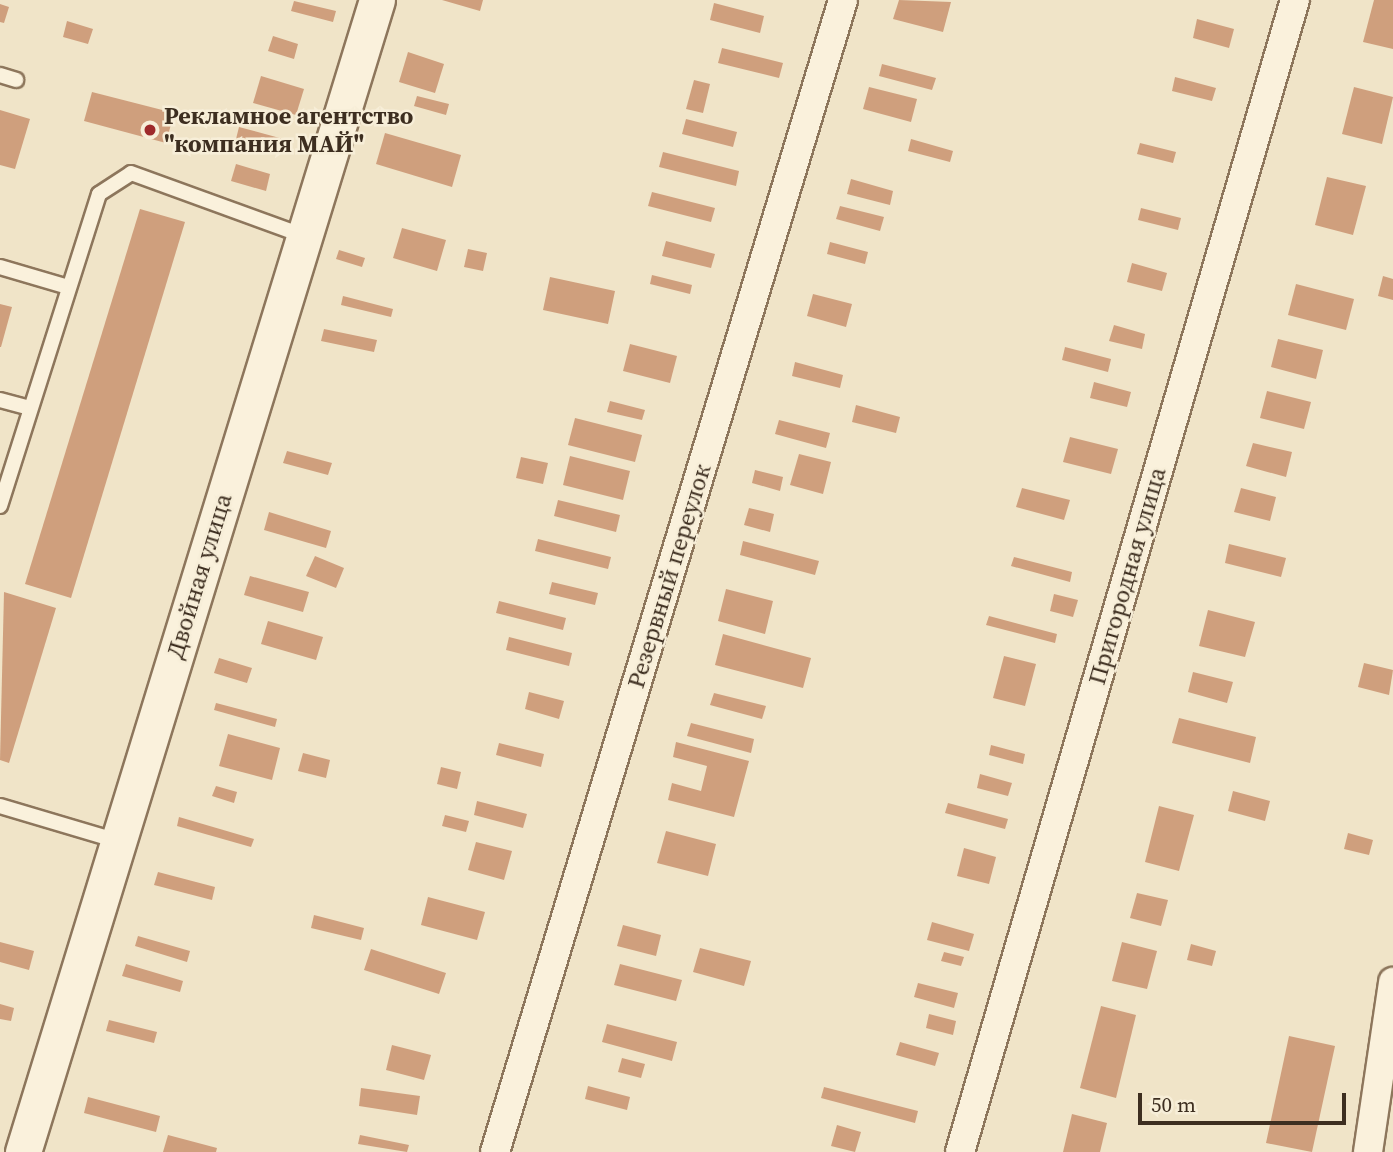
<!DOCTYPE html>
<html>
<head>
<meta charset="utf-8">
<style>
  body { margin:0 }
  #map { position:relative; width:1393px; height:1152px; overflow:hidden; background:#f0e4c8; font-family:"Source Serif 4",serif }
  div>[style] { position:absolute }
  .building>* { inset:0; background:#cf9f7d }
  .roads { filter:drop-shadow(2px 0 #8d765c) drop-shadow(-2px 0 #8d765c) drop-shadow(0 2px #8d765c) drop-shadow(0 -2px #8d765c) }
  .service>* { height:14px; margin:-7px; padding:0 7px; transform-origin:7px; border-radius:7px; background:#faf1dc }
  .minor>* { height:28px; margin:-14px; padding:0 14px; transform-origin:14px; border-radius:14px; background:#faf1dc }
  .tertiary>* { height:35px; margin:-17.5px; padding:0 17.5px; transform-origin:17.5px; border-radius:17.5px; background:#faf1dc }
  .dots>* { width:19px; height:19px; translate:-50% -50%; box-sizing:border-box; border:4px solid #f7eed8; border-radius:50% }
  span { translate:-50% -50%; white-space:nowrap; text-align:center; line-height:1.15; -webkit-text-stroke:5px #f7eed8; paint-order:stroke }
  .poi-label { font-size:24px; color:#3d2e20; font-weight:700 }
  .left { translate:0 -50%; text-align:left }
  .street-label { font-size:24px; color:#3d2e20 }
  .scale { position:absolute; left:1138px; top:1093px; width:208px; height:32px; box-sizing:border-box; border:4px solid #3d2e20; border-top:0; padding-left:9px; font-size:21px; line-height:24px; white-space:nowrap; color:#3d2e20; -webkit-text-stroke:5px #f7eed8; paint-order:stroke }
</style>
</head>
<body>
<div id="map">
  <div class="building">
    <div style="clip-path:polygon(442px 0,483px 0,480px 11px)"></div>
    <div style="clip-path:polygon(899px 0,951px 2px,943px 32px,893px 19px)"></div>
    <div style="clip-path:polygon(1374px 0,1393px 0,1393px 49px,1363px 42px)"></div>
    <div style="clip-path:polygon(294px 1px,336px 11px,333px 22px,291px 11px)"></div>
    <div style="clip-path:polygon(714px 3px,764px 16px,760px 33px,710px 20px)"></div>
    <div style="clip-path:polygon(0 4px,9px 7px,4px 23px,0 22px)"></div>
    <div style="clip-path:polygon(1197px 19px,1234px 29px,1229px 48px,1193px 38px)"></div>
    <div style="clip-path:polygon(67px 21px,93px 29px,88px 44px,63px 37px)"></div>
    <div style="clip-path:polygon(273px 36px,298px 44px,294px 59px,268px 51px)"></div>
    <div style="clip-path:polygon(722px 48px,783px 63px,779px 78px,718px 63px)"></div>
    <div style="clip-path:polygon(408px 52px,444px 64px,435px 93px,399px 82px)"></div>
    <div style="clip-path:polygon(882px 64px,936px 78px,932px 90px,879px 76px)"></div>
    <div style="clip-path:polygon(261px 76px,304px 89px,296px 115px,253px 103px)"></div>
    <div style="clip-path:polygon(1175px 77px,1216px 88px,1212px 101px,1172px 91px)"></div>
    <div style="clip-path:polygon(694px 80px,710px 84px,703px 113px,686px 109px)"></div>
    <div style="clip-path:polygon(869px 87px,917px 99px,911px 122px,863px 109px)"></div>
    <div style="clip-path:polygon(1354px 87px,1393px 97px,1382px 144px,1342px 134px)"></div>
    <div style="clip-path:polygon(92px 92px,174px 113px,166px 143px,84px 121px)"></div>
    <div style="clip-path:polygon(417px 96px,449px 104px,446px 115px,414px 106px)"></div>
    <div style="clip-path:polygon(0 110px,30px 119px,15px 169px,0 165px)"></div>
    <div style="clip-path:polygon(686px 119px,737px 132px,733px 147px,682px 134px)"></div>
    <div style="clip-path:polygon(239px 127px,287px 140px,283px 153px,236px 139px)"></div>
    <div style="clip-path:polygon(385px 133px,461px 155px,452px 187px,376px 164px)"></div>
    <div style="clip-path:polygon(911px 139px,953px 151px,950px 162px,908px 151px)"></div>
    <div style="clip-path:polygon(1140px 143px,1176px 152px,1173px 163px,1137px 154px)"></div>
    <div style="clip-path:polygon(663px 152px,739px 171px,736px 186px,659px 167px)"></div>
    <div style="clip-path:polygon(236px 164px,270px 174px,266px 191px,231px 181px)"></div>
    <div style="clip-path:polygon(1327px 177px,1366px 186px,1353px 235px,1315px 225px)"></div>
    <div style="clip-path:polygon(851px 179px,893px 191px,890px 205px,847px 194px)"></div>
    <div style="clip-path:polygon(652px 192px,715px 208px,711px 222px,648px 206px)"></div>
    <div style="clip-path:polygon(840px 206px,884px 217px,880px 231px,836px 219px)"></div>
    <div style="clip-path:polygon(1141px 208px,1181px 218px,1178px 230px,1138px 220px)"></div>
    <div style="clip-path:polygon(140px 209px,185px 222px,71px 598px,25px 584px)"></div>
    <div style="clip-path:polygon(402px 228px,446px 240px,437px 271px,393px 258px)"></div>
    <div style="clip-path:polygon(666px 241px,715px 254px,711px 268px,662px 256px)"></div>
    <div style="clip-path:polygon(830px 242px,868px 252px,865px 264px,827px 254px)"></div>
    <div style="clip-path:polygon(468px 249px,487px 253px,483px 271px,464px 267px)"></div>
    <div style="clip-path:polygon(339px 250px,365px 258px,362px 267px,336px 259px)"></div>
    <div style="clip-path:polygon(1132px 263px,1167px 273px,1162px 291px,1127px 282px)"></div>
    <div style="clip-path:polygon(652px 275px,692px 285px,690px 294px,650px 284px)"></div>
    <div style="clip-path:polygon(1383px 276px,1393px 279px,1393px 300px,1378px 296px)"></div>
    <div style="clip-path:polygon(550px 277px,615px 291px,608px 324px,543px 310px)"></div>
    <div style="clip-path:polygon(1296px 284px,1354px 299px,1346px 330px,1288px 315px)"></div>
    <div style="clip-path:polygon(813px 294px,852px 304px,846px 327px,807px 316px)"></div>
    <div style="clip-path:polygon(343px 296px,393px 309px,391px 317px,341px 305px)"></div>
    <div style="clip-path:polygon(0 304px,12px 307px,1px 347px,0 347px)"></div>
    <div style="clip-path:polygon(1114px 325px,1145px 334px,1142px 349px,1109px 341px)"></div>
    <div style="clip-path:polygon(324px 329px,377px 340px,374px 352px,321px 341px)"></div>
    <div style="clip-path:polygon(1278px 339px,1323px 350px,1316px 379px,1271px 367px)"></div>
    <div style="clip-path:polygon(630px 344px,677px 356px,670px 383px,623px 371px)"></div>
    <div style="clip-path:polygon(1065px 347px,1111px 359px,1108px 372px,1062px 360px)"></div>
    <div style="clip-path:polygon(795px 362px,843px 375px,840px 388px,792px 376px)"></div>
    <div style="clip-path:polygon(1094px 382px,1131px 392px,1127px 407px,1090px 398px)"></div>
    <div style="clip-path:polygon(1267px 391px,1311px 402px,1304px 429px,1260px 418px)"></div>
    <div style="clip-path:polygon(610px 401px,645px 410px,642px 420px,607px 412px)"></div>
    <div style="clip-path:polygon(856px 405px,900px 417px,896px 433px,852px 422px)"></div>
    <div style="clip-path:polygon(575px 418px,642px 435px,635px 462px,568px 445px)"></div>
    <div style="clip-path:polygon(779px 420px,830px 433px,826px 448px,775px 434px)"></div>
    <div style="clip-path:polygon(1070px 437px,1118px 449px,1111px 474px,1063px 462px)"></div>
    <div style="clip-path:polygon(1253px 443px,1292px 452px,1286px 477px,1246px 466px)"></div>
    <div style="clip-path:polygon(287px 451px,332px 463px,328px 475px,283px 463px)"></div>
    <div style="clip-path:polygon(799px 454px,831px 462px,823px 494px,790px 485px)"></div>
    <div style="clip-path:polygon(570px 456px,630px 471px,623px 500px,563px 485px)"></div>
    <div style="clip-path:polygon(521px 457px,548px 463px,543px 484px,516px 478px)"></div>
    <div style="clip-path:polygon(755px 470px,783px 477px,780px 491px,752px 483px)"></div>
    <div style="clip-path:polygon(1022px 488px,1070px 500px,1064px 520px,1016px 507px)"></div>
    <div style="clip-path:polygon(1241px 488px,1276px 497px,1270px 521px,1234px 512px)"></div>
    <div style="clip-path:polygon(558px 500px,620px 515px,616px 532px,554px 516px)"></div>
    <div style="clip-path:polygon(749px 508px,774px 514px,770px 532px,744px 525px)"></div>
    <div style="clip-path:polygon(269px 512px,331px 531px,326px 548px,264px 530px)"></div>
    <div style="clip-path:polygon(538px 539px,611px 557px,608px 569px,535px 551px)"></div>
    <div style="clip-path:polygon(743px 541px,819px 561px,815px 575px,740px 555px)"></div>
    <div style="clip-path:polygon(1229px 544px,1286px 558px,1281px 577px,1225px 563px)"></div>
    <div style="clip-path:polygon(315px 556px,344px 568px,336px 588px,306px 576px)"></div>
    <div style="clip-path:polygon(1014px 557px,1072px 572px,1070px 582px,1011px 566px)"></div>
    <div style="clip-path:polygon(250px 576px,309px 592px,303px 612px,244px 595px)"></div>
    <div style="clip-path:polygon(552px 582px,598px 593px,595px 605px,549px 594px)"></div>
    <div style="clip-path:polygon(726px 589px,773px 601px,765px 634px,718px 621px)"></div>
    <div style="clip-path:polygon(4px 592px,56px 608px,9px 763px,0 760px)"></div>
    <div style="clip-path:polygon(1054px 594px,1078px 600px,1073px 617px,1050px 611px)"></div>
    <div style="clip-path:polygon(499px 601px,566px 618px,563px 630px,496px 613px)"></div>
    <div style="clip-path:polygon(1208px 610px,1255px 622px,1245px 657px,1199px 646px)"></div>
    <div style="clip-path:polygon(989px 616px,1057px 634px,1055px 643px,986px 625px)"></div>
    <div style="clip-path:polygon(268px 621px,323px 637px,316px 660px,261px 644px)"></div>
    <div style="clip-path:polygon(723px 634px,811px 658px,803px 688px,715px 665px)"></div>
    <div style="clip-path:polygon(509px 637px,572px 653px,569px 666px,506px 650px)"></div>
    <div style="clip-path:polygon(1004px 656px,1036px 664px,1025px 706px,993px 698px)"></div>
    <div style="clip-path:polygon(219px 658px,252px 668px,247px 683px,214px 673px)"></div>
    <div style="clip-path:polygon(1364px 663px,1393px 670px,1389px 695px,1358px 687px)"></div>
    <div style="clip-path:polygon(1193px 672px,1233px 682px,1227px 703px,1188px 692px)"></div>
    <div style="clip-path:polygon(529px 692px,564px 701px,559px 719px,525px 709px)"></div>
    <div style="clip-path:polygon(714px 693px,766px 706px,762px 719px,710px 705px)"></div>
    <div style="clip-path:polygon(216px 703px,277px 719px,275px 727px,214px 710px)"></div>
    <div style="clip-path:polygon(1179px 718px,1256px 737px,1250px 763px,1172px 743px)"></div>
    <div style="clip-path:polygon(691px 723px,754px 739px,751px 753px,687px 736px)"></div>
    <div style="clip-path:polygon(228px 734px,280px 748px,272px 780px,219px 766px)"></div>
    <div style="clip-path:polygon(676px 742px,749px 761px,734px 817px,668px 800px,672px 783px,701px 791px,707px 766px,673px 757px)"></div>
    <div style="clip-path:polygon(499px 743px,544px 754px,541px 767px,496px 755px)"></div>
    <div style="clip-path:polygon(991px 745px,1025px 754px,1023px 764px,989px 755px)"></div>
    <div style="clip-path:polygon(303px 753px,330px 760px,326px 778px,298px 771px)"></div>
    <div style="clip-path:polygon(441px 767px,461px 772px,457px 789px,437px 784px)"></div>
    <div style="clip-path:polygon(980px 774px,1012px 783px,1008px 796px,977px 788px)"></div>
    <div style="clip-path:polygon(216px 786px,237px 792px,234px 803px,212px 796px)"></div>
    <div style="clip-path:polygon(1233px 791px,1270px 801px,1265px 821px,1228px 811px)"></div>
    <div style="clip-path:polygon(477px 801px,527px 814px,523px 828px,474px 815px)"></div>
    <div style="clip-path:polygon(948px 803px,1008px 819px,1005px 829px,945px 813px)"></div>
    <div style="clip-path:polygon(1159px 806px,1194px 815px,1179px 871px,1145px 862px)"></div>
    <div style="clip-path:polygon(445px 815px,469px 821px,466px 832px,442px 826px)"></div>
    <div style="clip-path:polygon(179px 817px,254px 839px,251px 847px,177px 826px)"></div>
    <div style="clip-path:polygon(666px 831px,716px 844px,708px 876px,657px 863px)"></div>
    <div style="clip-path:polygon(1348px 833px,1373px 840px,1369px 855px,1344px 849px)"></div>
    <div style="clip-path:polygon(476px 842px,512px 851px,504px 880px,468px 870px)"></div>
    <div style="clip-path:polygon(964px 848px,996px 857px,989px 884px,957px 876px)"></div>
    <div style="clip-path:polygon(158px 872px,215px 887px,212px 900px,154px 885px)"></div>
    <div style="clip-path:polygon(1137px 893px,1168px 900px,1161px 926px,1130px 918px)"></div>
    <div style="clip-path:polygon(428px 897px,485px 912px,477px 940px,421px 925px)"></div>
    <div style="clip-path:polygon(314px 915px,364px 928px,361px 940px,311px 928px)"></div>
    <div style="clip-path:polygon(932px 922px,974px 934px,969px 951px,927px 940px)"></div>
    <div style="clip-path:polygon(623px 925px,661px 935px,656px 956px,617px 946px)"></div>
    <div style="clip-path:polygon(138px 936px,190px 951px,187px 962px,135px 946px)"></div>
    <div style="clip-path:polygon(0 942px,34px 951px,29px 970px,0 962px)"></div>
    <div style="clip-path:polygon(1122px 942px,1157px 951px,1147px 989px,1112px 981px)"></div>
    <div style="clip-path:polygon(1191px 944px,1216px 951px,1212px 966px,1187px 960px)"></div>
    <div style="clip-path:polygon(700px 948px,751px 961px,744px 986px,693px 972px)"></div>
    <div style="clip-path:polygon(371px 949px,446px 973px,439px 994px,364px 970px)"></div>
    <div style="clip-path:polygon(944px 952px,964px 957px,961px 966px,941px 961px)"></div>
    <div style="clip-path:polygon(126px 964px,183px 981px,180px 992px,122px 976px)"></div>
    <div style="clip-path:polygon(620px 964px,682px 980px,676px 1001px,614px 985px)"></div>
    <div style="clip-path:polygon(918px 983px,958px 993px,954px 1008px,914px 997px)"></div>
    <div style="clip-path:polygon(0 1004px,14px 1008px,11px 1021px,0 1019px)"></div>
    <div style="clip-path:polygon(1101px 1006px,1136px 1015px,1116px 1098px,1080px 1088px)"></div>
    <div style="clip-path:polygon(929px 1014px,956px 1021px,953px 1035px,926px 1028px)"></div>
    <div style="clip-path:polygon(109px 1020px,157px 1032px,154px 1043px,106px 1031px)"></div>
    <div style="clip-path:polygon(607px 1024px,677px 1042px,672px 1061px,602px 1042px)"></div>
    <div style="clip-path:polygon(1289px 1036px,1335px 1046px,1312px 1152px,1266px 1143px)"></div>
    <div style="clip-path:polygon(900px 1042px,939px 1053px,935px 1066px,896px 1055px)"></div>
    <div style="clip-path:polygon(392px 1045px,431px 1055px,424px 1080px,386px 1070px)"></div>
    <div style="clip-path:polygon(622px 1058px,645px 1064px,641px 1078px,618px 1072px)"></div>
    <div style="clip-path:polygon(588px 1086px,630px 1097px,627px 1110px,585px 1099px)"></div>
    <div style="clip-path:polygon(824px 1087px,918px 1111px,915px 1123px,821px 1098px)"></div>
    <div style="clip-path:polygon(361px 1088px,420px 1096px,417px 1115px,359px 1106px)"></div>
    <div style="clip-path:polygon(88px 1097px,160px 1116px,156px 1132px,84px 1113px)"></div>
    <div style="clip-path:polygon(1072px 1114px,1107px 1123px,1100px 1152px,1063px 1152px)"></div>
    <div style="clip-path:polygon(837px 1125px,861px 1132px,855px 1152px,831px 1146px)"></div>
    <div style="clip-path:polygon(168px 1135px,217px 1148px,216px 1152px,163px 1152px)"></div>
    <div style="clip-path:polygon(360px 1135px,409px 1145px,407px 1152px,358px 1144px)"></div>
  </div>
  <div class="roads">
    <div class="service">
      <div style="left:0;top:75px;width:17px;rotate:17deg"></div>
      <div style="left:0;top:267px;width:71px;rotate:16.4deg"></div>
      <div style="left:0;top:400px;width:30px;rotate:15deg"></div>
      <div style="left:0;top:506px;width:327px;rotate:-72.4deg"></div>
      <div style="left:99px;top:194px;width:38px;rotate:-33deg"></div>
      <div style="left:131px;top:173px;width:184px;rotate:20deg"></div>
      <div style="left:0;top:806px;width:123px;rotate:16.5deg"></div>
    </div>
    <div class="minor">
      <div style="left:495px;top:1152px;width:1203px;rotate:-73.19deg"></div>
      <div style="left:960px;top:1152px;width:1200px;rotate:-73.79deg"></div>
      <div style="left:1368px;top:1152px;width:172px;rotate:-81.6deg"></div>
    </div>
    <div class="tertiary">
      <div style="left:23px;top:1152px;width:1205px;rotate:-72.92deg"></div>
    </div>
  </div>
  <div class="dots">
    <div style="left:150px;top:130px;background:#9e2a2b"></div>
  </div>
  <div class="poi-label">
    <span class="left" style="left:164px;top:130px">Рекламное агентство<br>"компания МАЙ"</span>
  </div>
  <div class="street-label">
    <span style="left:199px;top:576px;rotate:-73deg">Двойная улица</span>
    <span style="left:669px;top:576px;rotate:-73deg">Резервный переулок</span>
    <span style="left:1127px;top:576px;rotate:-74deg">Пригородная улица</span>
  </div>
  <div class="scale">50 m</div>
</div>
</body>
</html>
